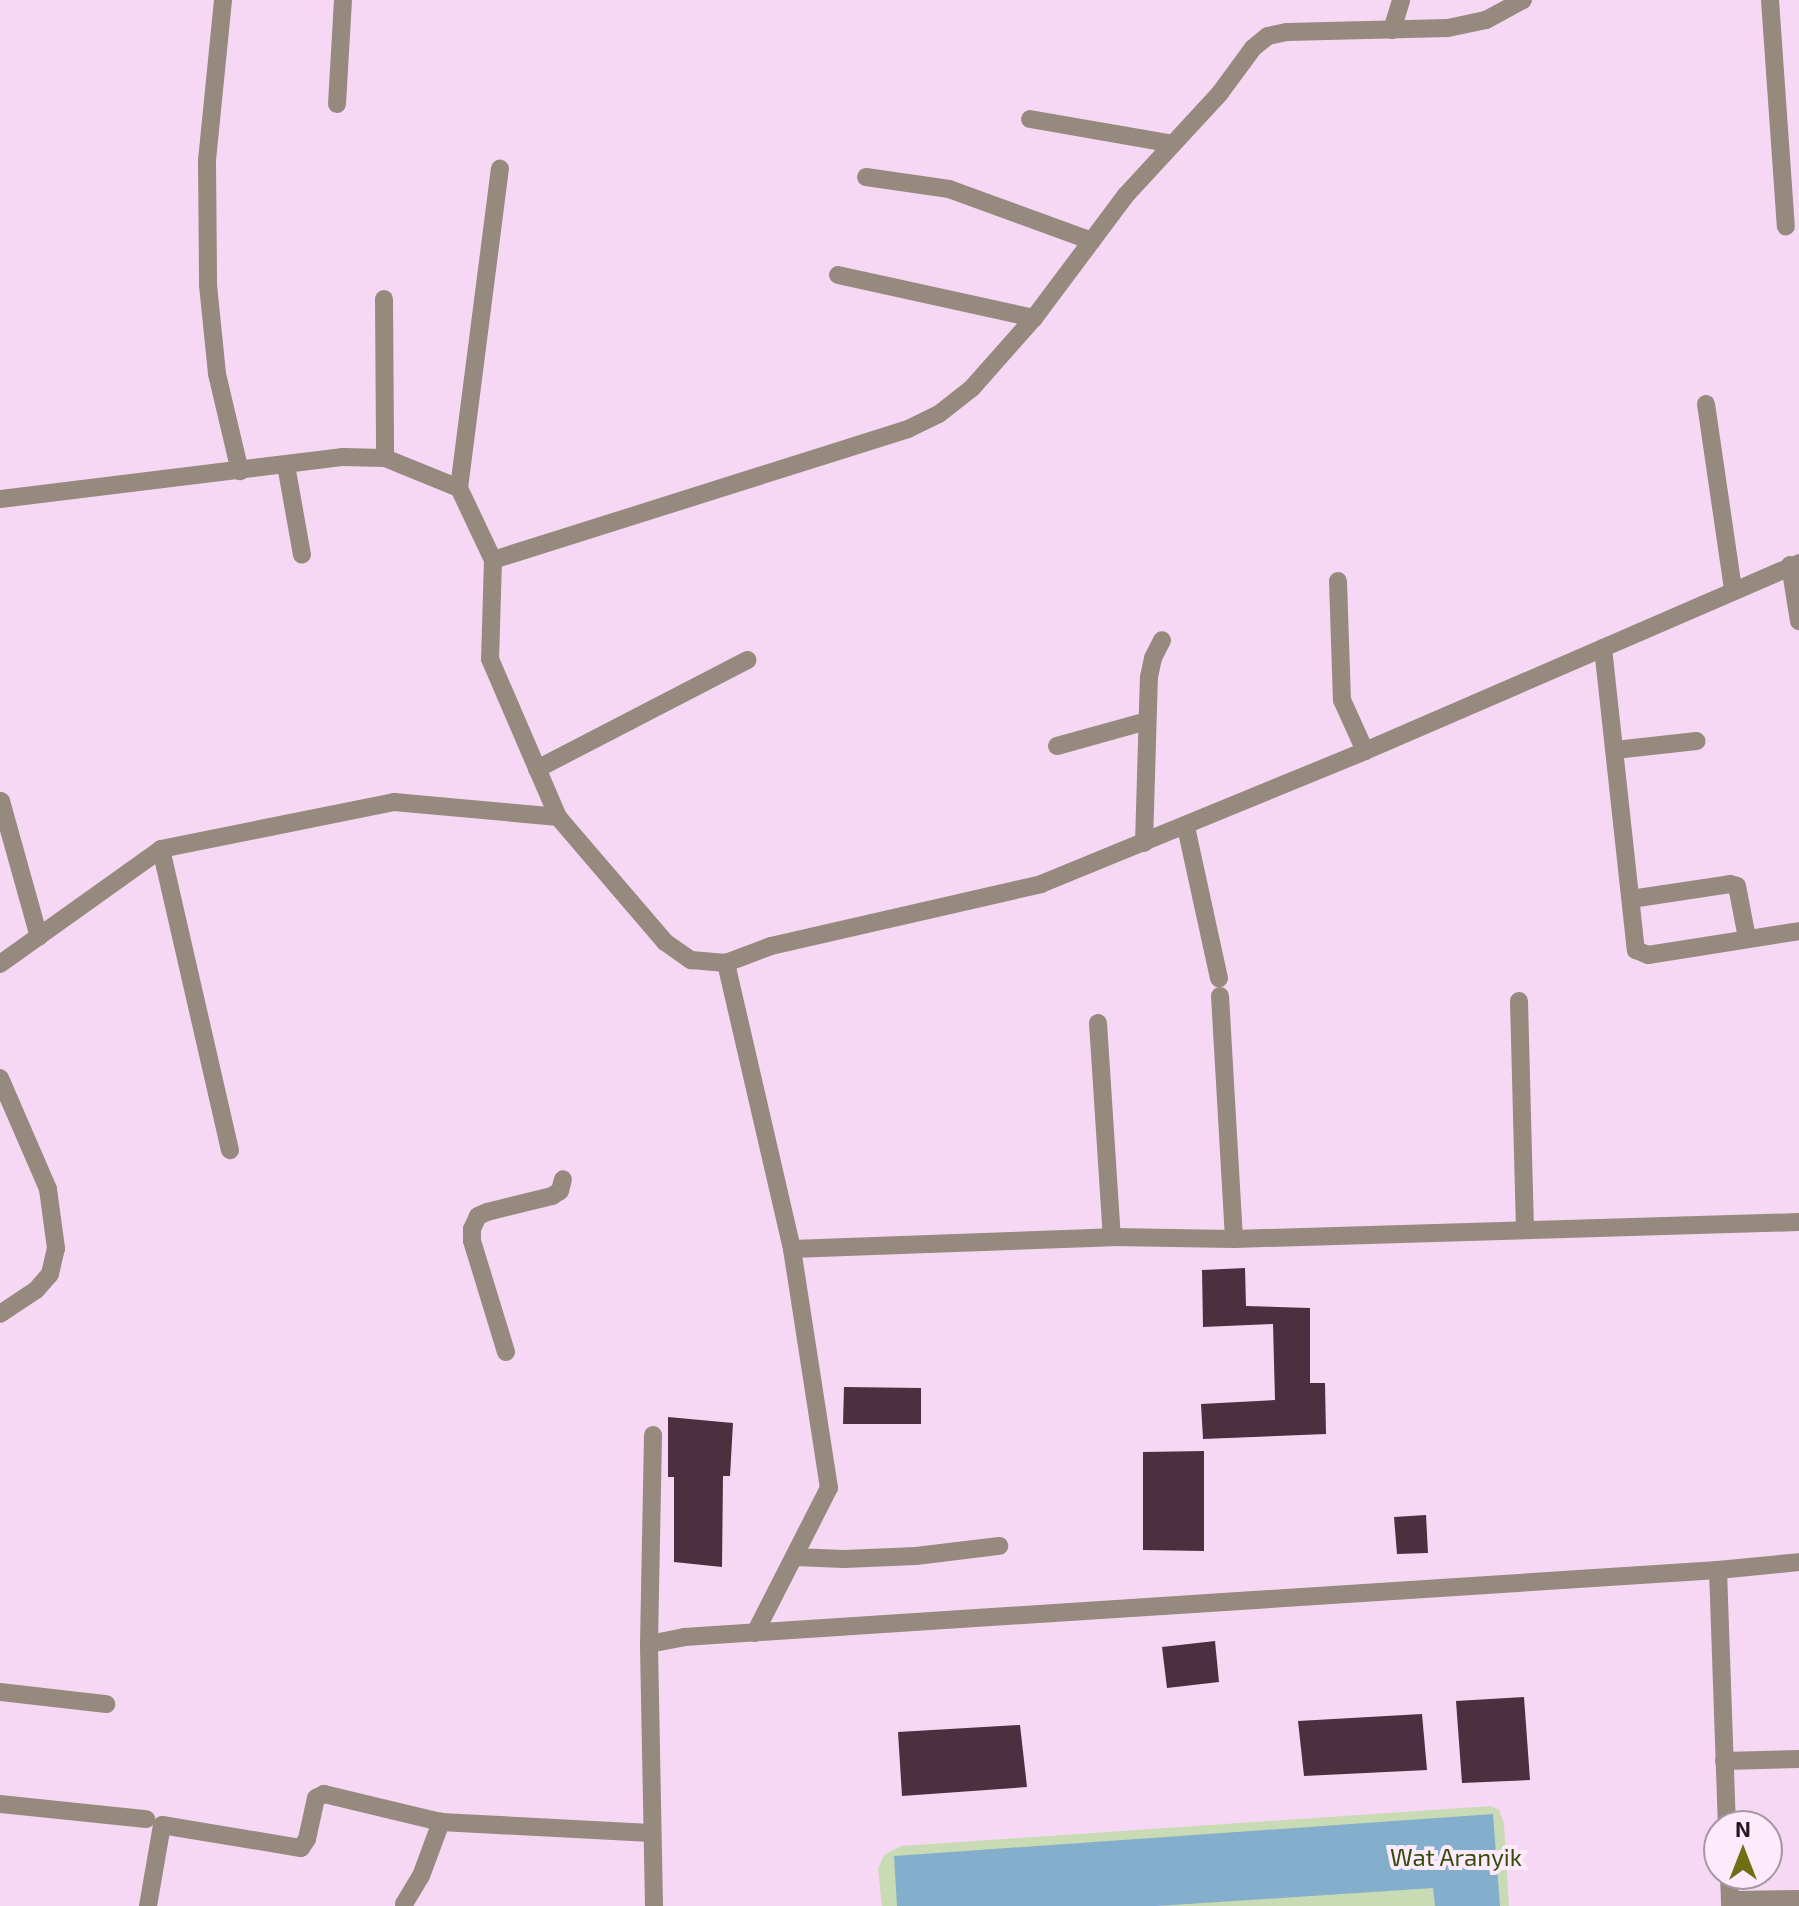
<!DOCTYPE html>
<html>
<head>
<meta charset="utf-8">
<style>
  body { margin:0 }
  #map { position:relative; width:1799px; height:1906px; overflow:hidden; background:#f7d8f4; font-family:"Exo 2",sans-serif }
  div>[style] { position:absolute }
  .green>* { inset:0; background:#c9dbb4 }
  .water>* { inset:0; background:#84afcc }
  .building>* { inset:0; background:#4d2f3f }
  .minor>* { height:18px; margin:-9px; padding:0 9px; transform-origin:9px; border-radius:9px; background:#96897e }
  span { translate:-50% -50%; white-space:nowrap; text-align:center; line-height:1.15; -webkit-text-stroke:8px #fdeafb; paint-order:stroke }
  .park-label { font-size:24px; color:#344c0b }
  .north { position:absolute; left:1703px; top:1810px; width:80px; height:80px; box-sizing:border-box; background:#fdeafb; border:2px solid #a696a4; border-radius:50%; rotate:0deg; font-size:22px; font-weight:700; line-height:32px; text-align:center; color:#231822 }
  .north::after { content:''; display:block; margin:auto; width:28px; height:36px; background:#6d7015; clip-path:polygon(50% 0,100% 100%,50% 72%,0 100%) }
</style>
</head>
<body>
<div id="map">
  <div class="green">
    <div style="clip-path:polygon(1491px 1806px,1499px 1810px,1504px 1824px,1509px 1906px,882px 1906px,878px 1869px,884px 1855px,901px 1846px)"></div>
  </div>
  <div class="water">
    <div style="clip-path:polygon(1493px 1814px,1500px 1906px,1435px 1906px,1433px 1888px,1157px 1906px,897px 1906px,894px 1856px)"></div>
  </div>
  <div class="building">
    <div style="clip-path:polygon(1245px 1268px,1246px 1306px,1310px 1308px,1310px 1383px,1325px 1383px,1326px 1434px,1203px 1439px,1201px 1404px,1275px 1400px,1273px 1324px,1203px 1327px,1202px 1270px)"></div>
    <div style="clip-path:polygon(844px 1387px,921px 1388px,921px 1424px,843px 1424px)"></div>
    <div style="clip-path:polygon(668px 1417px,733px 1423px,730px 1476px,723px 1476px,722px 1567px,674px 1562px,674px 1477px,668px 1477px)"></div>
    <div style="clip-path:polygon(1204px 1451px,1204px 1551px,1143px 1550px,1143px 1452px)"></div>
    <div style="clip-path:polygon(1426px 1515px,1428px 1553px,1397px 1554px,1394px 1517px)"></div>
    <div style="clip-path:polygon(1215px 1641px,1219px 1682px,1167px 1688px,1162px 1647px)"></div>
    <div style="clip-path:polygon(1524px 1697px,1530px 1780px,1462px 1783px,1456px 1701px)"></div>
    <div style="clip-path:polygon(1422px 1714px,1427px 1770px,1304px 1776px,1298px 1721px)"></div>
    <div style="clip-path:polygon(1020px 1725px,1027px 1787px,902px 1796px,898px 1732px)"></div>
  </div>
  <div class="minor">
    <div style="left:223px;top:0;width:162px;rotate:95.7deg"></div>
    <div style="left:207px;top:161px;width:124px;rotate:89.5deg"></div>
    <div style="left:208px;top:285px;width:89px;rotate:84.2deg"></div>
    <div style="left:217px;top:374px;width:100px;rotate:76.7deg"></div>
    <div style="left:1770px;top:0;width:227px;rotate:86deg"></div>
    <div style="left:1392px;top:30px;width:31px;rotate:-73deg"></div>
    <div style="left:337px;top:104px;width:104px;rotate:-86.7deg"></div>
    <div style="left:1030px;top:119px;width:145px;rotate:9.9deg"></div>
    <div style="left:866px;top:177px;width:84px;rotate:8.2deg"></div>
    <div style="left:949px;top:189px;width:152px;rotate:20deg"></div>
    <div style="left:838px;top:275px;width:201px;rotate:12.4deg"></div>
    <div style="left:384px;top:299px;width:159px;rotate:89.6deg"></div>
    <div style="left:1706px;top:404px;width:188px;rotate:81.7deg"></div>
    <div style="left:286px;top:465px;width:91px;rotate:79.9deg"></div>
    <div style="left:459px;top:488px;width:322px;rotate:-82.7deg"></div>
    <div style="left:0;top:499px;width:346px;rotate:-7deg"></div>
    <div style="left:343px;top:457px;width:42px;rotate:1.4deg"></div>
    <div style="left:385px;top:458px;width:80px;rotate:22.1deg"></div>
    <div style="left:459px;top:488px;width:80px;rotate:64.7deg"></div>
    <div style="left:493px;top:560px;width:99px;rotate:91.7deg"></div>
    <div style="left:490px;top:659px;width:172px;rotate:66.7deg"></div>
    <div style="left:558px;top:817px;width:165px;rotate:49.4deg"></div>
    <div style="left:665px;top:942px;width:32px;rotate:35deg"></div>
    <div style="left:691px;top:960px;width:35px;rotate:5deg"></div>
    <div style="left:493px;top:560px;width:435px;rotate:-17.5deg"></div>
    <div style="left:908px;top:429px;width:34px;rotate:-26deg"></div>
    <div style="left:939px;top:414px;width:42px;rotate:-38.2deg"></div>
    <div style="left:972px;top:388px;width:94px;rotate:-48.5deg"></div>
    <div style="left:1034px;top:318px;width:154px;rotate:-53.2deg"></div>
    <div style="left:1126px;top:195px;width:139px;rotate:-47.3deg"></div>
    <div style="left:1220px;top:93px;width:56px;rotate:-53.7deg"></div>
    <div style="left:1253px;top:48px;width:19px;rotate:-39deg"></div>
    <div style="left:1268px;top:36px;width:19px;rotate:-12deg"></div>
    <div style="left:1287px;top:32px;width:161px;rotate:-1.4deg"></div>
    <div style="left:1448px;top:28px;width:39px;rotate:-12deg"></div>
    <div style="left:1486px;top:20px;width:42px;rotate:-28.4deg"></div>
    <div style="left:1790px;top:565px;width:57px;rotate:80.9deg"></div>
    <div style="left:1338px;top:581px;width:119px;rotate:88.1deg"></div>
    <div style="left:1342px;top:700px;width:56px;rotate:65.7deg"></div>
    <div style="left:1603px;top:648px;width:304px;rotate:83.8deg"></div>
    <div style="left:1636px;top:950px;width:13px;rotate:23deg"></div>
    <div style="left:1648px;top:955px;width:153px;rotate:-9deg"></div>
    <div style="left:1057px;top:746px;width:93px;rotate:-15.5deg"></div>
    <div style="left:1615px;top:750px;width:82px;rotate:-6.3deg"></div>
    <div style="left:537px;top:769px;width:237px;rotate:-27.4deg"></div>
    <div style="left:1px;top:801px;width:141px;rotate:74.4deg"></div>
    <div style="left:1186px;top:827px;width:155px;rotate:77.7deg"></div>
    <div style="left:1144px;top:843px;width:166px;rotate:-88.3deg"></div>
    <div style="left:1149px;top:677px;width:19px;rotate:-78deg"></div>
    <div style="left:1153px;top:658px;width:20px;rotate:-63deg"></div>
    <div style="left:161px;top:849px;width:309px;rotate:77.1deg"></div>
    <div style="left:1631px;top:899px;width:100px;rotate:-8.6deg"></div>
    <div style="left:1730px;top:884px;width:7px;rotate:16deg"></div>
    <div style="left:1737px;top:886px;width:53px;rotate:79.1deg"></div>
    <div style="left:0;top:964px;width:198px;rotate:-35.5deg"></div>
    <div style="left:161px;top:849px;width:238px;rotate:-11.4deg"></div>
    <div style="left:394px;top:802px;width:165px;rotate:5.2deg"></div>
    <div style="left:1220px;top:996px;width:243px;rotate:86.7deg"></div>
    <div style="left:1519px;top:1001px;width:229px;rotate:88.5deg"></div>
    <div style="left:1098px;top:1023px;width:214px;rotate:86.3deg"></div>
    <div style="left:0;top:1078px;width:121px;rotate:66.6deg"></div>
    <div style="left:48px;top:1189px;width:60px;rotate:82.3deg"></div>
    <div style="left:56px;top:1248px;width:27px;rotate:103deg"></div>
    <div style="left:50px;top:1274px;width:21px;rotate:131deg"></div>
    <div style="left:36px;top:1290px;width:43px;rotate:146.3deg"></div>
    <div style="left:792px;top:1249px;width:320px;rotate:-2.1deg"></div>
    <div style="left:1112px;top:1237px;width:122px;rotate:0.9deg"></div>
    <div style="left:1234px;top:1239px;width:565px;rotate:-1.72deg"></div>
    <div style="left:506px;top:1352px;width:116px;rotate:-107deg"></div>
    <div style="left:472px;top:1241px;width:12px;rotate:-90deg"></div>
    <div style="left:472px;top:1229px;width:14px;rotate:-65deg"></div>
    <div style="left:478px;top:1216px;width:10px;rotate:-24deg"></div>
    <div style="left:487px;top:1212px;width:67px;rotate:-13.8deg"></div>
    <div style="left:552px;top:1196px;width:9px;rotate:-32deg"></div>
    <div style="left:560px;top:1191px;width:12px;rotate:-76deg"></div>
    <div style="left:794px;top:1557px;width:50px;rotate:2.3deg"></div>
    <div style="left:844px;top:1559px;width:72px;rotate:-2.4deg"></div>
    <div style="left:916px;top:1556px;width:84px;rotate:-6.9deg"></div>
    <div style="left:1718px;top:1570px;width:256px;rotate:88deg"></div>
    <div style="left:755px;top:1633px;width:163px;rotate:-63deg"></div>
    <div style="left:829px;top:1488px;width:242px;rotate:-98.8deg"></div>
    <div style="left:792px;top:1249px;width:294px;rotate:-103deg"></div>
    <div style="left:726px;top:963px;width:48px;rotate:-20.7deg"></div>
    <div style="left:771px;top:946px;width:277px;rotate:-12.9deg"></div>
    <div style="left:1041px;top:884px;width:350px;rotate:-22.3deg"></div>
    <div style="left:1365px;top:751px;width:473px;rotate:-23.4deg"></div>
    <div style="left:649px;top:1644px;width:209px;rotate:-88.9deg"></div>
    <div style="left:0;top:1692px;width:107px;rotate:6.5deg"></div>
    <div style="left:1724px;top:1761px;width:75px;rotate:-1.5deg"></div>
    <div style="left:0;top:1804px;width:147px;rotate:5.9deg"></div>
    <div style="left:1729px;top:1874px;width:32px;rotate:88deg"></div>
    <div style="left:1730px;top:1900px;width:69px;rotate:-0.8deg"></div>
    <div style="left:404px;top:1904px;width:33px;rotate:-59deg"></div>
    <div style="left:421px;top:1876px;width:58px;rotate:-69.7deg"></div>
    <div style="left:148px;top:1906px;width:82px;rotate:-80.2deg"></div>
    <div style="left:162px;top:1825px;width:141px;rotate:9.4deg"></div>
    <div style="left:301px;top:1848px;width:11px;rotate:-56deg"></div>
    <div style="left:307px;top:1839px;width:42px;rotate:-77.6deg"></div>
    <div style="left:316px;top:1798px;width:9px;rotate:-27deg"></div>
    <div style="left:324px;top:1794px;width:120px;rotate:13.5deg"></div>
    <div style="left:441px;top:1822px;width:210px;rotate:3deg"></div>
    <div style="left:654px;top:1906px;width:262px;rotate:-91.1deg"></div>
    <div style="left:649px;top:1644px;width:36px;rotate:-11deg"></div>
    <div style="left:684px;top:1637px;width:1036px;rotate:-3.71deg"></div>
    <div style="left:1718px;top:1570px;width:81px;rotate:-5.6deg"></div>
  </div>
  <div class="park-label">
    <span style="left:1456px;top:1857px">Wat Aranyik</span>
  </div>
  <div class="north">N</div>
</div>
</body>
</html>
